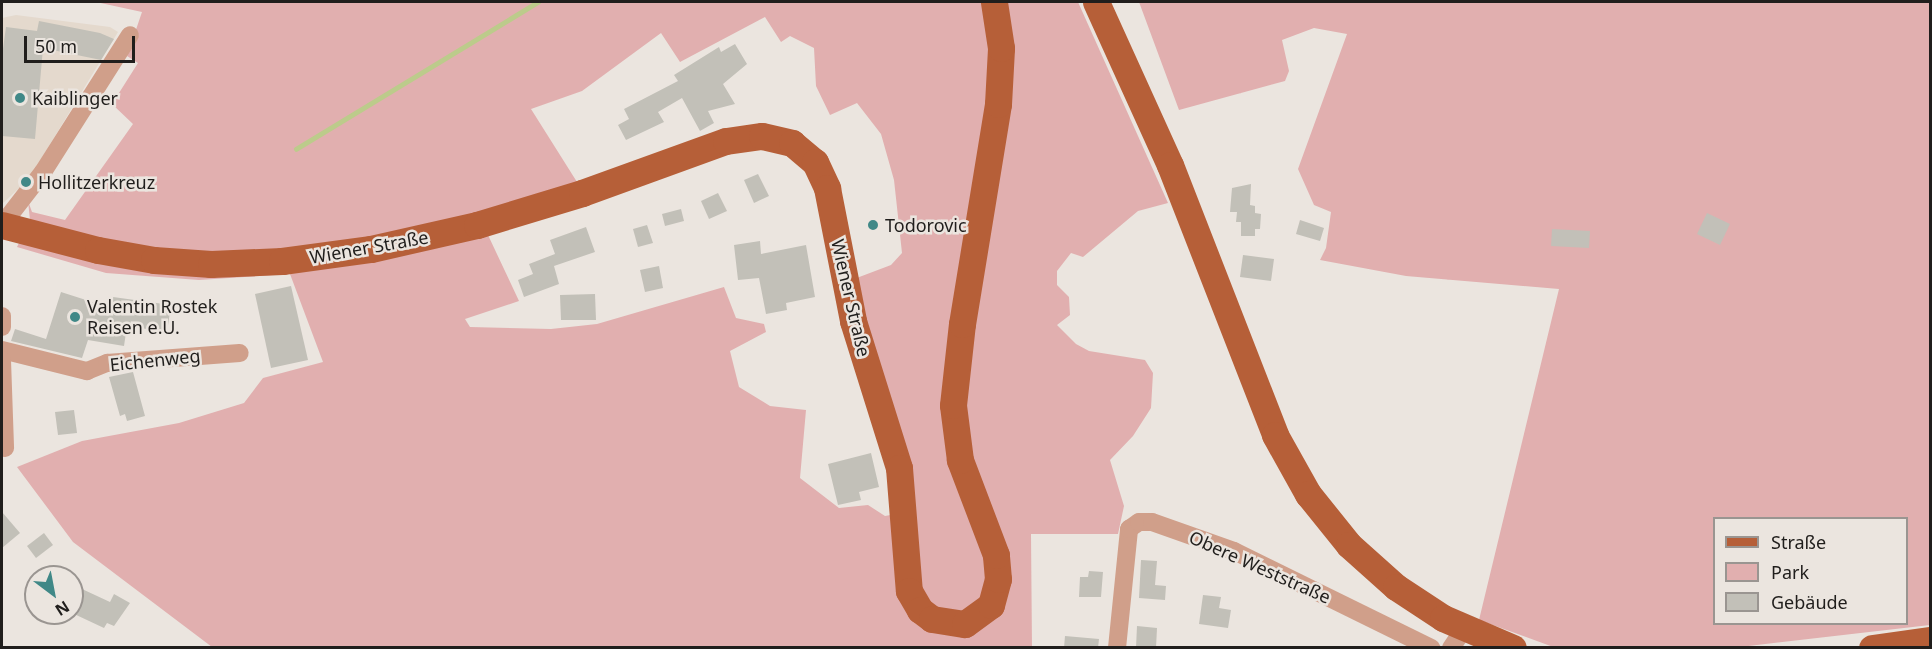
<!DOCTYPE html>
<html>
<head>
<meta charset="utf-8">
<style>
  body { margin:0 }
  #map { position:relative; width:1932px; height:649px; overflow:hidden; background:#ebe5df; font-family:"Noto Sans",sans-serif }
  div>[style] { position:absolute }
  .built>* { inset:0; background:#e4d9cd }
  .green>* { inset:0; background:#e1afaf }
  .stream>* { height:4.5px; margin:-2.25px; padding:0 2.25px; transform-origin:2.25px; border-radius:2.25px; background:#bccb8b }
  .building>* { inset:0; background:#c2c0b8 }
  .street>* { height:18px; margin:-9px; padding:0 9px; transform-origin:9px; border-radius:9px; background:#d09f8a }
  .primary>* { height:27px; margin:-13.5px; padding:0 13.5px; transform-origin:13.5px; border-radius:13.5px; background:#b65f38 }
  .dots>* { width:16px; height:16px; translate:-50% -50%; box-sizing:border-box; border:3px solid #ebe5df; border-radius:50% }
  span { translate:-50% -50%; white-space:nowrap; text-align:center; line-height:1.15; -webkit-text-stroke:5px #ebe5df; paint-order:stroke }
  .poi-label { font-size:18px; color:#201e1c }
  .left { translate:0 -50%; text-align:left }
  .street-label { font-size:18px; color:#201e1c }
  .frame { position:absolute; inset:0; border:3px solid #201e1c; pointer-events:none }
  .legend { position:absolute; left:1713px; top:517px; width:195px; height:108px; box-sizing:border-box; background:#ebe5df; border:2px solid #9a9591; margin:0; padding:8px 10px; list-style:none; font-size:18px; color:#201e1c }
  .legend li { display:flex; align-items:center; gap:12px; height:30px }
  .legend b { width:30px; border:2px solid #9a9591 }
  .north { position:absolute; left:24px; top:565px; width:60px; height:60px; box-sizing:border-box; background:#ebe5df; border:2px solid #9a9591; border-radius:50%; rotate:148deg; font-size:16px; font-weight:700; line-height:24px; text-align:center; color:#201e1c }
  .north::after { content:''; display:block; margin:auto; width:21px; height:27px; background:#408887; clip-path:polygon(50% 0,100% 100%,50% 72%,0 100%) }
  .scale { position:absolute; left:24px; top:36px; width:111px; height:27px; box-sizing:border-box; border:3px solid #201e1c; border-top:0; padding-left:8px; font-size:18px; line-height:21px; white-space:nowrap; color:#201e1c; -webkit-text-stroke:4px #ebe5df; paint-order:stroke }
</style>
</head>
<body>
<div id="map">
  <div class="built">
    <div style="clip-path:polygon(16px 15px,110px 27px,118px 32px,29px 179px,2px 204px,2px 18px)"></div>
  </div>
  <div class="green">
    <div style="clip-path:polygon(evenodd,96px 2px,1078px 2px,1168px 203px,1138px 211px,1083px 257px,1071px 253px,1057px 271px,1057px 285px,1069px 297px,1070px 315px,1057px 325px,1076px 344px,1089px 351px,1145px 360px,1153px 373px,1151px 408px,1133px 436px,1110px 460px,1124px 506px,1118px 534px,1031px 534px,1032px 648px,212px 647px,73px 542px,17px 467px,82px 441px,179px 423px,244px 403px,263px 378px,323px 362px,290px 274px,199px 280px,106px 273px,17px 247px,30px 220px,28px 201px,32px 212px,65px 220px,133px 124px,112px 104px,138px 63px,127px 56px,142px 12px,96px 2px,765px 17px,781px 42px,790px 36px,814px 48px,816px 86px,830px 115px,857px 103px,881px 134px,894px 180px,902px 253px,891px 265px,854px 279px,896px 514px,885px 516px,868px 505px,839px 508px,800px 478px,806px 410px,770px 406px,739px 387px,730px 351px,766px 332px,764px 324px,736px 318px,724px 287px,597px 324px,551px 329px,470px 327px,465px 319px,519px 301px,488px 235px,577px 182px,531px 109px,582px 91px,661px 33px,680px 62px,765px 17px)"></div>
    <div style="clip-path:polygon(evenodd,1139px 2px,1930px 2px,1930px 625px,1740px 647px,1556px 648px,1479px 620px,1559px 289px,1406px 276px,1320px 260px,1326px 248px,1331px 212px,1314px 205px,1298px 169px,1347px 34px,1314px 28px,1282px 40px,1289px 71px,1285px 81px,1179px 110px,1139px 2px,1714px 518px,1906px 518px,1906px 624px,1714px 624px,1714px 518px)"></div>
  </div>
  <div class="stream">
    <div style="left:296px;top:149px;width:283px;rotate:-31.3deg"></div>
  </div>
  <div class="building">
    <div style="clip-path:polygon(39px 21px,100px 33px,114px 39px,101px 60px,43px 48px,35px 139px,2px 136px,2px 56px,6px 27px,37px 31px)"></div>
    <div style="clip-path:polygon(735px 44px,747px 64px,723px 84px,735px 104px,708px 111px,714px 123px,700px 131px,682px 98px,658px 112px,664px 122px,626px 140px,618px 125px,629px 119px,624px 109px,678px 81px,674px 75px,719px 47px,721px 52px)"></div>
    <div style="clip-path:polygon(758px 174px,769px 196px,754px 203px,744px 180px)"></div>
    <div style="clip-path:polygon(1251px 184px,1250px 205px,1255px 206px,1255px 213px,1261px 214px,1260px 229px,1255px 229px,1255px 236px,1241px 236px,1241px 222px,1236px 222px,1237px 212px,1230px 212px,1232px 188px)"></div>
    <div style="clip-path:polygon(718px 193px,727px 211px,709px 219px,701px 201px)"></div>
    <div style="clip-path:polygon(681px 209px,684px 221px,665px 226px,662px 214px)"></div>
    <div style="clip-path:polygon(1707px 213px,1730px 224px,1720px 245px,1697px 234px)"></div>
    <div style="clip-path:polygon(1300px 220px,1324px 228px,1320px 241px,1296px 234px)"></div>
    <div style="clip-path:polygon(647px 225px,653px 243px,638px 247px,633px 229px)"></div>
    <div style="clip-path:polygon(586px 227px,595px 252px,554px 266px,559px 284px,524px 297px,518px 280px,533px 274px,529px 264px,555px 254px,550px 240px)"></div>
    <div style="clip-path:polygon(1552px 229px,1590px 231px,1589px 248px,1551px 246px)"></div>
    <div style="clip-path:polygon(760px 241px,761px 254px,806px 245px,815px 297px,786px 303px,787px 310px,766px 314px,759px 278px,738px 280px,734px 245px)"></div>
    <div style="clip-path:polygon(1243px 255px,1274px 259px,1271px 281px,1240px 277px)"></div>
    <div style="clip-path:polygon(659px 266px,663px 288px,645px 292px,640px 270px)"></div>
    <div style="clip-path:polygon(291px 286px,308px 360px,271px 368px,255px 294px)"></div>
    <div style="clip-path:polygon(61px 292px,111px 308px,113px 297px,171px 305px,167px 332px,127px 326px,124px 346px,88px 340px,82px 358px,11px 341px,15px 329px,46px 339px)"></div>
    <div style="clip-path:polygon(595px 294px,596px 320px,561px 320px,560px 295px)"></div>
    <div style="clip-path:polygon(133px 372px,145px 416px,127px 421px,125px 414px,120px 416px,109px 377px)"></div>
    <div style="clip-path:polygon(74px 410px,77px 433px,58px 435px,55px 412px)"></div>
    <div style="clip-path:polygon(871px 453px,879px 487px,859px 492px,861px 500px,838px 505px,828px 464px)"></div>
    <div style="clip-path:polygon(2px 512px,20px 533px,2px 548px)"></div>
    <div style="clip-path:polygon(44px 533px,53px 545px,36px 558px,27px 546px)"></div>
    <div style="clip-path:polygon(1141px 560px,1157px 561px,1155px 585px,1166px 586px,1165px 600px,1139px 598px)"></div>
    <div style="clip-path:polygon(1089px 571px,1103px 572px,1101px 597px,1079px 597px,1080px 577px,1088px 577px)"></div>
    <div style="clip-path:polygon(82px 589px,110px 602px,114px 594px,130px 603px,114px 626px,107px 623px,104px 628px,72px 613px)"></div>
    <div style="clip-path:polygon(1203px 595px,1221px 597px,1219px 608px,1231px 610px,1228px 628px,1199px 624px)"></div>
    <div style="clip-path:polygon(1137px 626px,1157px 628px,1156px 648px,1136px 648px)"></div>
    <div style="clip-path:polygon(1065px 636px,1099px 639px,1098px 648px,1064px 648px)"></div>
  </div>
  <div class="street">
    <div style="left:2px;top:225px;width:67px;rotate:-52.3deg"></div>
    <div style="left:43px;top:172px;width:162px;rotate:-57.6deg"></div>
    <div style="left:2px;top:316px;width:11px;rotate:90deg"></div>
    <div style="left:2px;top:350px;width:88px;rotate:13.9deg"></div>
    <div style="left:87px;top:371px;width:22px;rotate:-22deg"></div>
    <div style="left:107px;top:363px;width:133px;rotate:-4.3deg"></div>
    <div style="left:2px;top:360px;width:88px;rotate:88deg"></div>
    <div style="left:1117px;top:648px;width:120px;rotate:-84.2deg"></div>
    <div style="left:1129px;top:529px;width:12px;rotate:-35deg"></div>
    <div style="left:1139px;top:522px;width:13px"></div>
    <div style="left:1152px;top:522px;width:87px;rotate:19.5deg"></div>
    <div style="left:1234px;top:551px;width:220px;rotate:26.2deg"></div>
    <div style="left:1451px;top:648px;width:23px;rotate:-56deg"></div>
  </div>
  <div class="primary">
    <div style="left:1096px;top:2px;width:179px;rotate:65.6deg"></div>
    <div style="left:1170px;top:165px;width:290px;rotate:68.7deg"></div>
    <div style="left:1275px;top:435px;width:68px;rotate:60.8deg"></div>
    <div style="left:1308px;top:494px;width:65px;rotate:51.2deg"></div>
    <div style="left:1349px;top:545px;width:63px;rotate:41.8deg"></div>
    <div style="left:1396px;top:587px;width:56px;rotate:33.4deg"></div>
    <div style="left:1443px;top:618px;width:76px;rotate:23.2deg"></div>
    <div style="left:2px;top:225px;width:99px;rotate:14.6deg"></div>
    <div style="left:98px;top:250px;width:57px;rotate:10.1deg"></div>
    <div style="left:154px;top:260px;width:57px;rotate:4deg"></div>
    <div style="left:211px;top:264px;width:71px;rotate:-2.4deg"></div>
    <div style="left:282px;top:261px;width:90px;rotate:-7.7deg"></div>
    <div style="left:371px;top:249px;width:109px;rotate:-12.8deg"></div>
    <div style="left:477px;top:225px;width:110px;rotate:-16.9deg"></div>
    <div style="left:582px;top:193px;width:153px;rotate:-19.9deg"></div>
    <div style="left:726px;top:141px;width:36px;rotate:-8deg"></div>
    <div style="left:762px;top:136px;width:31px;rotate:13deg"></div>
    <div style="left:792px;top:143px;width:30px;rotate:40deg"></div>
    <div style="left:815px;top:162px;width:29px;rotate:65deg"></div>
    <div style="left:827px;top:188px;width:136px;rotate:78.9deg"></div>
    <div style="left:853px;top:321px;width:154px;rotate:72.6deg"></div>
    <div style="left:899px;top:468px;width:123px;rotate:85.4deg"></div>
    <div style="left:909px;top:591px;width:22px;rotate:60deg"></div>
    <div style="left:920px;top:610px;width:15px;rotate:37deg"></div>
    <div style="left:932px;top:619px;width:33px;rotate:9deg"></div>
    <div style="left:965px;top:624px;width:32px;rotate:-36deg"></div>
    <div style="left:991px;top:605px;width:27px;rotate:-75deg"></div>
    <div style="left:998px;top:579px;width:24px;rotate:-95deg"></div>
    <div style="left:996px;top:555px;width:102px;rotate:-110.8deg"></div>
    <div style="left:960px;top:460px;width:55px;rotate:-97.3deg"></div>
    <div style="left:953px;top:405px;width:81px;rotate:-83.7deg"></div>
    <div style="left:962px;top:324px;width:223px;rotate:-80.7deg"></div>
    <div style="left:998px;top:104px;width:56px;rotate:-86.9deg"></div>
    <div style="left:1001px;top:48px;width:47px;rotate:-98.7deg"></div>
    <div style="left:1872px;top:648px;width:59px;rotate:-7.9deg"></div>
  </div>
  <div class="dots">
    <div style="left:20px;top:98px;background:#408887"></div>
    <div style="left:26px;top:182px;background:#408887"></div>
    <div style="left:873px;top:225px;background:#408887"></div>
    <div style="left:75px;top:317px;background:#408887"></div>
  </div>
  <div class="poi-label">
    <span class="left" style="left:32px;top:98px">Kaiblinger</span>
    <span class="left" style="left:38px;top:182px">Hollitzerkreuz</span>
    <span class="left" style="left:885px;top:225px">Todorovic</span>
    <span class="left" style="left:87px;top:317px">Valentin Rostek<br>Reisen e.U.</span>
  </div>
  <div class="street-label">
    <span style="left:369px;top:247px;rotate:-10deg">Wiener Straße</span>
    <span style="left:851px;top:298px;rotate:77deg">Wiener Straße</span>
    <span style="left:155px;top:360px;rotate:-6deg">Eichenweg</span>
    <span style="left:1260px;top:567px;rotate:24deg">Obere Weststraße</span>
  </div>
  <div class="frame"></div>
  <ul class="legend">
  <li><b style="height:8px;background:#b65f38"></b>Straße</li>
  <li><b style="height:16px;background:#e1afaf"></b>Park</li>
  <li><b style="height:16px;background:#c2c0b8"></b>Gebäude</li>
  </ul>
  <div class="north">N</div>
  <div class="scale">50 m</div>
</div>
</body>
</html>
